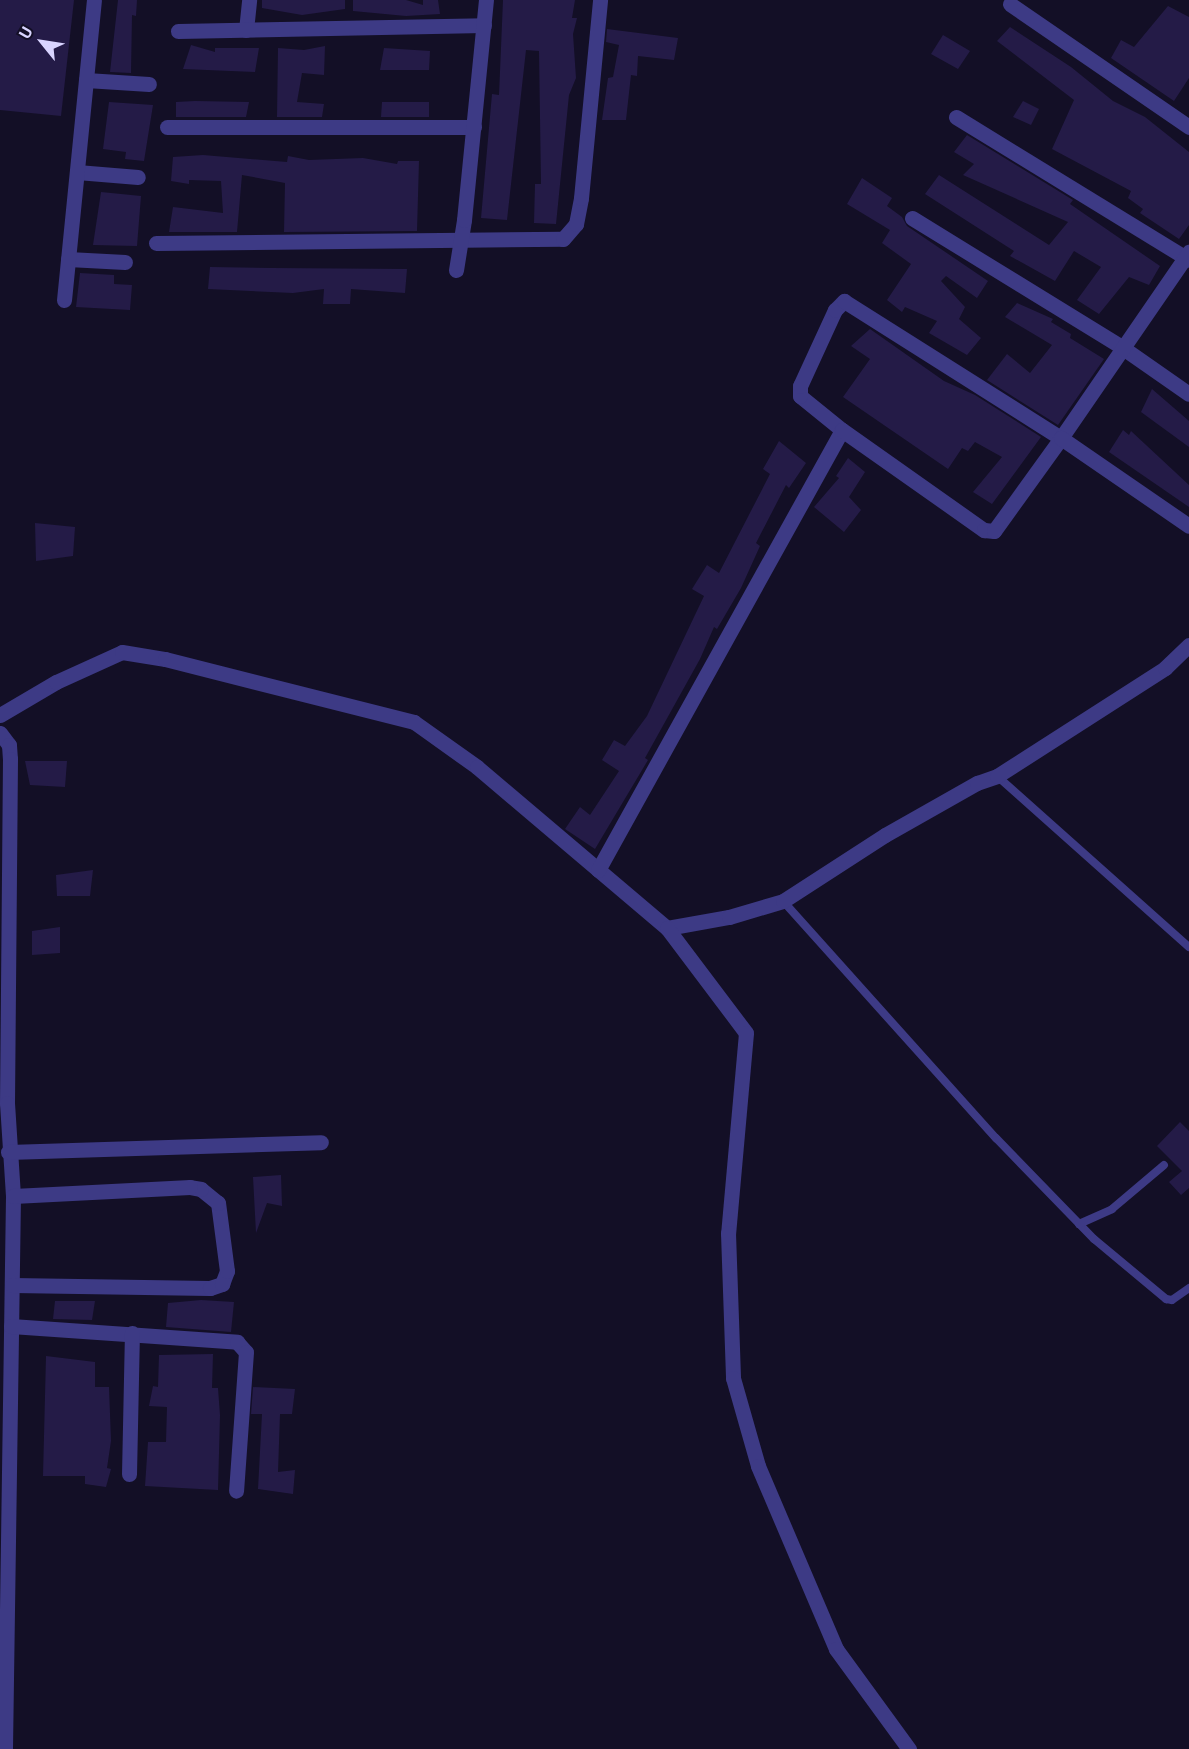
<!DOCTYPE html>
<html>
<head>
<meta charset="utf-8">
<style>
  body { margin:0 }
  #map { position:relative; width:1189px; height:1749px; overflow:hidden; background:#130f26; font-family:Roboto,sans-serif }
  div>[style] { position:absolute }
  .building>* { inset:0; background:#241b47 }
  .lane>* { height:8px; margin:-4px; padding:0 4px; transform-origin:4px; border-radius:4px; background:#3d3a85 }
  .street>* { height:15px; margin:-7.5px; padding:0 7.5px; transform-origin:7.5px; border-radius:7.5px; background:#3d3a85 }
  span { translate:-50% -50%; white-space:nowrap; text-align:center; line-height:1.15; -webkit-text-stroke:4.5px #130f26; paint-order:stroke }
  .north { position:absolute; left:12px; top:12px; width:60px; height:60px; -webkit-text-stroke:4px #130f26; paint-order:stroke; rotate:300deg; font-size:16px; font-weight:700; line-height:24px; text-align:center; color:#d9d4ff }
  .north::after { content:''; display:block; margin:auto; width:21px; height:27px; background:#d9d4ff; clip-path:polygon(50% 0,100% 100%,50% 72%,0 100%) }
</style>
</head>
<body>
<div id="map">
  <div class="building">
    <div style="clip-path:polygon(0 0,74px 0,61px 116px,0 110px)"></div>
    <div style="clip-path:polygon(118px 0,137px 0,136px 16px,132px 15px,131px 73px,110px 72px)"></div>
    <div style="clip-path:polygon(262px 0,345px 0,345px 9px,302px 15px,262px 8px)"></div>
    <div style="clip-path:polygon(353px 0,406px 0,423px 5px,423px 0,438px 0,440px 14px,406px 16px,353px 11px)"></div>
    <div style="clip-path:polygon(503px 0,575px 0,572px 18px,577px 18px,573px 34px,576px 78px,569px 95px,556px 224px,534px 223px,535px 184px,541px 184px,539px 51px,526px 50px,507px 220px,481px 218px,492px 94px,499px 95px)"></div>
    <div style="clip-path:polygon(1168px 6px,1189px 17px,1189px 78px,1174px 101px,1111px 58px,1121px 40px,1134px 47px)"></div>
    <div style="clip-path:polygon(1010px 27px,1071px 67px,1113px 101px,1145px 117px,1189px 152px,1189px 225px,1179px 239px,1140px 213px,1143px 209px,1128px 198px,1131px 191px,1052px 149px,1074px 100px,997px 41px)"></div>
    <div style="clip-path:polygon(607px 29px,678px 38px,674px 60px,638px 56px,637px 76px,631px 75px,626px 120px,602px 120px,608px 78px,613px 77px,619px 45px,606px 42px)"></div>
    <div style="clip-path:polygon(943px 35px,970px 51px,958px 69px,931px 54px)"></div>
    <div style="clip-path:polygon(191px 45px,215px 52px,215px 48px,259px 48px,255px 72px,183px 69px)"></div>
    <div style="clip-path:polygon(325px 46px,324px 75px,302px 73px,297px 102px,324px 104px,322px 117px,277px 117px,278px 48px,304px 50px)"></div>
    <div style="clip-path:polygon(384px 48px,430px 51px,429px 70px,380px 70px)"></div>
    <div style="clip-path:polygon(1023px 101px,1039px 109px,1031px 125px,1013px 117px)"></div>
    <div style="clip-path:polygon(109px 102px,153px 105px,144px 161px,125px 159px,126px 152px,103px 149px)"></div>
    <div style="clip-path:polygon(176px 102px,195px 101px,249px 102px,246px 117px,176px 117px)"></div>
    <div style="clip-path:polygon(382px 102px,429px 102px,429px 117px,381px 117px)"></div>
    <div style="clip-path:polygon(967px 135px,1073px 200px,1070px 204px,1160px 266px,1149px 285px,1129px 277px,1099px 314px,1077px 300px,1101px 267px,1074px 251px,1055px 281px,1010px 256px,1014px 251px,925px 194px,939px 175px,1049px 245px,1068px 222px,963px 175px,974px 164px,954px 152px)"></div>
    <div style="clip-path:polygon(203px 155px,287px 162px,288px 156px,309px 160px,363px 158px,397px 164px,398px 161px,419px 161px,417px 231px,284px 232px,285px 183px,242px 175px,237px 232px,169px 232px,173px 207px,223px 213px,221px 181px,189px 180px,189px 184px,171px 181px,173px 157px)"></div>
    <div style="clip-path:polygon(862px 178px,892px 198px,887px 206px,902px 217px,907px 226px,988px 281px,977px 298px,946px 276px,941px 281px,965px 307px,959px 319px,981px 338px,967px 355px,929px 333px,937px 321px,905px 307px,902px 312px,887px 300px,911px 264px,882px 243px,890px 230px,847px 204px)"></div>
    <div style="clip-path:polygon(101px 192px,141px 196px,137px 246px,93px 245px)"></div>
    <div style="clip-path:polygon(210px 267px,272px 268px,407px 269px,405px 293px,351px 289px,350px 304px,323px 304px,324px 289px,293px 293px,208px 289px)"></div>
    <div style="clip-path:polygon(80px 273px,114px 275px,114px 284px,132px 285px,130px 310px,76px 307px)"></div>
    <div style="clip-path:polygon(1017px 303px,1053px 319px,1051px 322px,1071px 334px,1070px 338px,1104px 359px,1058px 425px,987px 380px,1007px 354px,1030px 373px,1052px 345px,1005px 317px)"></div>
    <div style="clip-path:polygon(870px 329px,944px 381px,975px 395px,1041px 437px,992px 504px,973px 492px,1002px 457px,975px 442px,968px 451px,962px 448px,948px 469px,843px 397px,870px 359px,851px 346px)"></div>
    <div style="clip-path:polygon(1152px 389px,1189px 421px,1189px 447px,1141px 412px)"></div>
    <div style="clip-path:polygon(1123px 430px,1129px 435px,1131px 431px,1189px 485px,1189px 507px,1109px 452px)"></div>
    <div style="clip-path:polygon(779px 441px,806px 463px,789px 488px,786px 485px,756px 543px,760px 546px,741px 588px,717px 629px,714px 627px,700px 659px,645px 758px,648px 760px,595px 849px,565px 829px,580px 807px,590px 815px,619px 771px,602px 760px,614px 740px,625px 746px,647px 716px,704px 596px,692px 589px,707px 565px,719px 573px,770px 474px,763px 469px)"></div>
    <div style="clip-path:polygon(848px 458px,865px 472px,849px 497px,861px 510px,844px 532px,814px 507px,839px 478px,836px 476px)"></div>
    <div style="clip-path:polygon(35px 523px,75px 527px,73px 556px,36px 561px)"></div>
    <div style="clip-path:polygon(25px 761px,67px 761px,65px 787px,30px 785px)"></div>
    <div style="clip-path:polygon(93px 870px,90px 896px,57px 896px,56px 875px)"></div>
    <div style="clip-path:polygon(60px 927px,60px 953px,32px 955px,32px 931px)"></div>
    <div style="clip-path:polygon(1180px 1122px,1189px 1131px,1189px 1188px,1181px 1195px,1169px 1182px,1182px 1171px,1157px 1146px)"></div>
    <div style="clip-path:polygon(281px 1175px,282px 1206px,267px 1203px,256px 1233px,253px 1177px)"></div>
    <div style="clip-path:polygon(201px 1300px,234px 1302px,231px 1332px,166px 1327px,168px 1303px)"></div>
    <div style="clip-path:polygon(55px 1301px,95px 1301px,92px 1320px,53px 1319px)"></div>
    <div style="clip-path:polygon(213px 1354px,212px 1388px,218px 1388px,220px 1415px,218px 1490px,145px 1486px,148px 1442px,166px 1442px,167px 1407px,149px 1406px,153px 1386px,158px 1387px,159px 1355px)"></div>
    <div style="clip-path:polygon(46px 1356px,95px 1362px,95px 1387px,109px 1387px,111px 1441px,107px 1468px,111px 1469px,106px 1487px,85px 1484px,85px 1476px,43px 1476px)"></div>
    <div style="clip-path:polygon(253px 1387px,295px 1389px,292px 1414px,280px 1414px,278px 1472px,295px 1470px,293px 1494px,258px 1489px,262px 1414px,251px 1414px)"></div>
  </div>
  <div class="lane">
    <div style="left:997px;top:776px;width:257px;rotate:41.7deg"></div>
    <div style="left:783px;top:901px;width:319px;rotate:48.1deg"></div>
    <div style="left:996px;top:1138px;width:141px;rotate:45.9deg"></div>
    <div style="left:1094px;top:1239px;width:94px;rotate:39.8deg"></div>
    <div style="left:1166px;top:1299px;width:6px;rotate:9deg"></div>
    <div style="left:1172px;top:1300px;width:21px;rotate:-35deg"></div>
    <div style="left:1079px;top:1224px;width:36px;rotate:-24deg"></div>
    <div style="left:1112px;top:1209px;width:68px;rotate:-40.2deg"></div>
  </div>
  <div class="street">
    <div style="left:1010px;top:4px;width:217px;rotate:34.5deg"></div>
    <div style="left:246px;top:30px;width:30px;rotate:-84deg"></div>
    <div style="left:178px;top:31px;width:306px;rotate:-1.1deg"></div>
    <div style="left:86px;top:80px;width:63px;rotate:3.6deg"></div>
    <div style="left:956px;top:117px;width:273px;rotate:31.5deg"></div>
    <div style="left:167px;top:127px;width:307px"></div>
    <div style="left:77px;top:172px;width:61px;rotate:4.7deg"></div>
    <div style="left:912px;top:218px;width:248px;rotate:31.6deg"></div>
    <div style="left:1123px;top:348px;width:80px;rotate:34.9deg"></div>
    <div style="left:156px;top:243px;width:407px;rotate:-0.6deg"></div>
    <div style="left:563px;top:239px;width:20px;rotate:-49deg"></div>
    <div style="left:576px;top:224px;width:26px;rotate:-79deg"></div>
    <div style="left:581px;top:198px;width:199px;rotate:-84.5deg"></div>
    <div style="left:68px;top:259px;width:57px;rotate:3deg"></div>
    <div style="left:456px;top:270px;width:51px;rotate:-80.9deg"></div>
    <div style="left:464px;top:220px;width:221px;rotate:-84.3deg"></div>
    <div style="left:64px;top:300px;width:301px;rotate:-84.3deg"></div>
    <div style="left:842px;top:430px;width:54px;rotate:-141deg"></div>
    <div style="left:800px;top:396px;width:10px;rotate:-90deg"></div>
    <div style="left:800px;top:386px;width:84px;rotate:-65.3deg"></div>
    <div style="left:835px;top:310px;width:13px;rotate:-45deg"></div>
    <div style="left:844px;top:301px;width:257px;rotate:32.3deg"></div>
    <div style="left:1061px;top:438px;width:226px;rotate:-55.5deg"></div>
    <div style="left:0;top:715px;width:65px;rotate:-30.5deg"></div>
    <div style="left:56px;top:682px;width:72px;rotate:-24.4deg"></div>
    <div style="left:122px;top:652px;width:44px;rotate:9.2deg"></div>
    <div style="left:165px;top:659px;width:257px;rotate:14.2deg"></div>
    <div style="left:414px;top:722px;width:77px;rotate:35.5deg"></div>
    <div style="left:477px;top:767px;width:249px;rotate:40.3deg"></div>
    <div style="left:667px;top:928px;width:63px;rotate:-10.1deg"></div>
    <div style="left:729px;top:917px;width:56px;rotate:-16.5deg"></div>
    <div style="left:783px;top:901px;width:121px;rotate:-32.9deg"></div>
    <div style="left:885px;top:835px;width:106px;rotate:-29.5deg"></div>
    <div style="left:977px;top:783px;width:21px;rotate:-19deg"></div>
    <div style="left:997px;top:776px;width:200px;rotate:-32.7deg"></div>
    <div style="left:1165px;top:668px;width:33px;rotate:-44deg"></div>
    <div style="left:0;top:733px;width:15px;rotate:53deg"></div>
    <div style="left:9px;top:745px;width:14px;rotate:86deg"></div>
    <div style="left:10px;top:759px;width:344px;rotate:90.5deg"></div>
    <div style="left:7px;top:1103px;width:93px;rotate:86.3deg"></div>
    <div style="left:13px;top:1196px;width:553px;rotate:90.83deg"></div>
    <div style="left:598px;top:870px;width:503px;rotate:-60.99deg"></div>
    <div style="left:842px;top:430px;width:174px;rotate:35.2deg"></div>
    <div style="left:984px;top:530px;width:10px;rotate:6deg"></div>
    <div style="left:994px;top:531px;width:115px;rotate:-54.2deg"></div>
    <div style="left:1061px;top:438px;width:155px;rotate:34.5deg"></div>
    <div style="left:667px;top:928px;width:131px;rotate:53deg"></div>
    <div style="left:746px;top:1033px;width:201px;rotate:95.1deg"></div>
    <div style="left:728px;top:1233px;width:145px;rotate:88deg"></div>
    <div style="left:733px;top:1378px;width:91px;rotate:74.1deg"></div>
    <div style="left:758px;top:1466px;width:199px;rotate:66.9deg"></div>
    <div style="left:836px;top:1649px;width:124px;rotate:53.9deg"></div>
    <div style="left:8px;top:1152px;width:313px;rotate:-1.8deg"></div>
    <div style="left:12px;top:1285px;width:198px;rotate:0.9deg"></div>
    <div style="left:210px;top:1288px;width:13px;rotate:-18deg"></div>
    <div style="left:222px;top:1284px;width:14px;rotate:-69deg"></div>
    <div style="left:227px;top:1271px;width:69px;rotate:-97.5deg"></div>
    <div style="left:218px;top:1203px;width:22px;rotate:-141deg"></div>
    <div style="left:201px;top:1189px;width:11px;rotate:-170deg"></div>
    <div style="left:190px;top:1187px;width:177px;rotate:177.1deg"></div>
    <div style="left:11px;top:1326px;width:227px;rotate:4deg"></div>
    <div style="left:237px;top:1342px;width:13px;rotate:48deg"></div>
    <div style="left:246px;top:1352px;width:139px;rotate:94.1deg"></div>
    <div style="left:129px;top:1474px;width:141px;rotate:-88.8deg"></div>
  </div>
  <div class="north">U</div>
</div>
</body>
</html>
